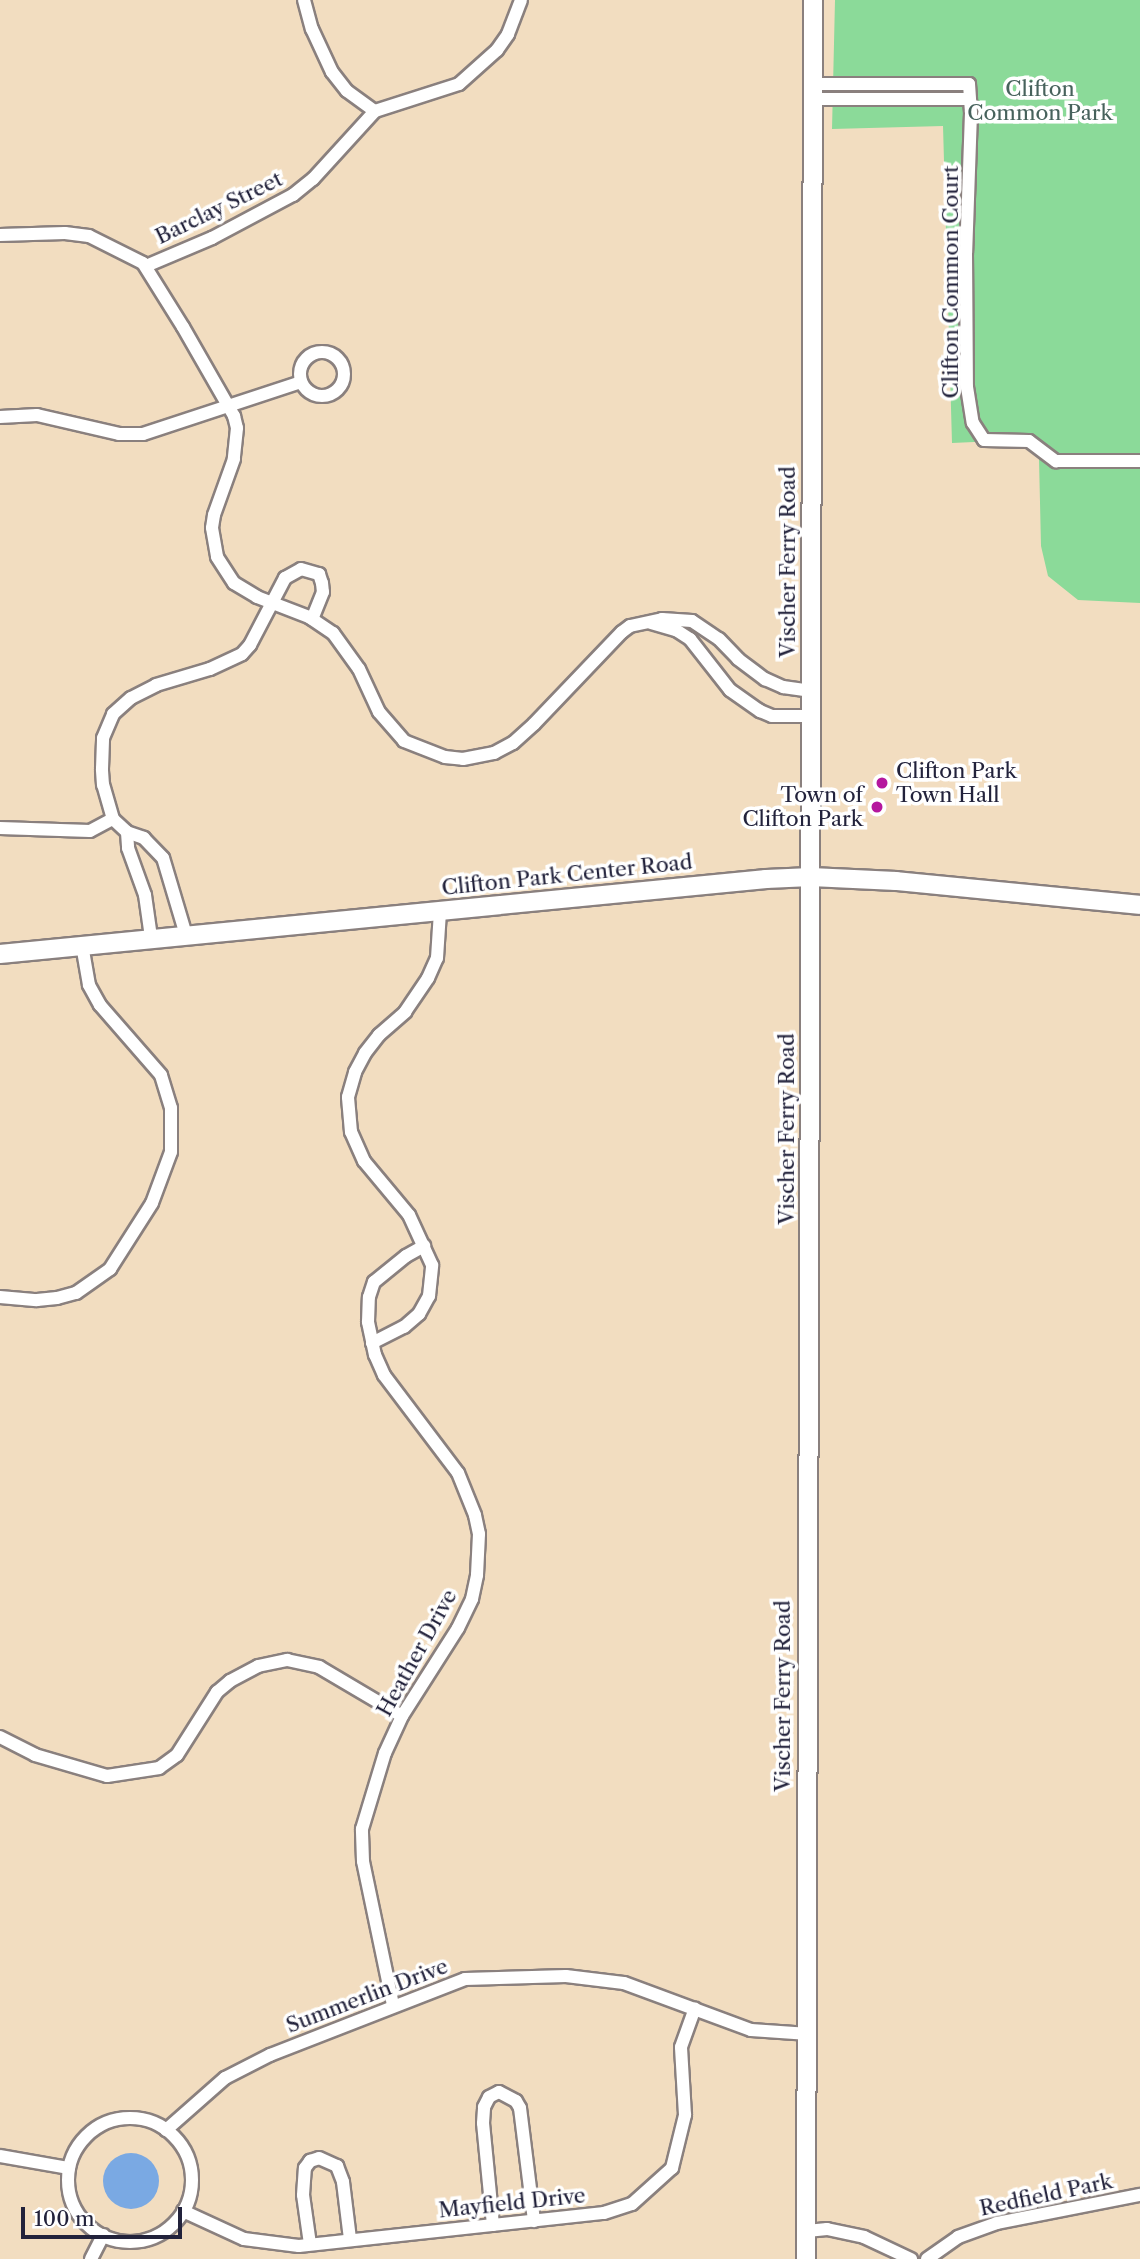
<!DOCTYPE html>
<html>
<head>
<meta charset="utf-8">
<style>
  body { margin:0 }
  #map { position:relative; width:1140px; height:2259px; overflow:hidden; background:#f2ddc0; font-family:"Libre Caslon Text",serif }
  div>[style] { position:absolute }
  .green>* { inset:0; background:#8bda99 }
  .water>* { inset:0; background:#7aa9e3 }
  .round { border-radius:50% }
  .roads { filter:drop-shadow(2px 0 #8a807e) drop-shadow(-2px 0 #8a807e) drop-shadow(0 2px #8a807e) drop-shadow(0 -2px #8a807e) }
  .street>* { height:12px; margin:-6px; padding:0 6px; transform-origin:6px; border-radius:6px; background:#fff }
  .street>.ring { margin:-6px; padding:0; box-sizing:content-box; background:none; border:12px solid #fff; border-radius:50% }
  .secondary>* { height:18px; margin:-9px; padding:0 9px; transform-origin:9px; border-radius:9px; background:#fff }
  .dots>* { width:19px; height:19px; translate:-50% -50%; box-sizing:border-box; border:4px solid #fff; border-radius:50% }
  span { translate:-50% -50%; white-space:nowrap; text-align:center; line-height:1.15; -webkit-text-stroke:7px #fff; paint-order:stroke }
  .park-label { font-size:21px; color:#47625c }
  .street-label { font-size:21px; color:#22223b }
  .poi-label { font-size:21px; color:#22223b }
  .left { translate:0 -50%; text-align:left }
  .right { translate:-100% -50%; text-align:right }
  .scale { position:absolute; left:21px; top:2207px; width:161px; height:32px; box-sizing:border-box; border:4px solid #22223b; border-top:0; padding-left:9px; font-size:21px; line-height:24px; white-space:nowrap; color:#22223b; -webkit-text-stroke:5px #fff; paint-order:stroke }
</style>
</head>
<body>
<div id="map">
  <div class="green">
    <div style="clip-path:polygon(835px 0,1140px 0,1140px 603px,1078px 600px,1048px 576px,1041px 546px,1039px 459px,1019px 440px,952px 443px,943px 126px,832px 129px)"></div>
  </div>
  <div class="water">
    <div class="round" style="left:103px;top:2153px;width:56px;height:56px"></div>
  </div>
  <div class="roads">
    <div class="street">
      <div style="left:304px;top:0;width:30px;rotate:75deg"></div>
      <div style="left:312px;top:29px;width:47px;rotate:65.1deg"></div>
      <div style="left:332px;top:72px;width:24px;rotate:52deg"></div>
      <div style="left:347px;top:91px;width:34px;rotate:36deg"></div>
      <div style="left:814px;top:84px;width:155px"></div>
      <div style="left:969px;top:84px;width:29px;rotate:86deg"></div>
      <div style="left:971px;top:113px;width:140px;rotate:92deg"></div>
      <div style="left:966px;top:253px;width:134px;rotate:89.6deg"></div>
      <div style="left:967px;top:387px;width:36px;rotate:81deg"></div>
      <div style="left:973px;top:423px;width:20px;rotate:57deg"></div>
      <div style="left:984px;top:440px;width:45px;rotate:1.3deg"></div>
      <div style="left:1029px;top:441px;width:34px;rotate:37deg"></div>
      <div style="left:1056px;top:461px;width:84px"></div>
      <div style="left:814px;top:99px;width:155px"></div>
      <div style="left:0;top:235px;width:65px;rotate:-1.8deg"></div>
      <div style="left:65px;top:233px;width:24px;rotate:7deg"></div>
      <div style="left:89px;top:236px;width:60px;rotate:26.6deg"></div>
      <div style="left:143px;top:263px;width:75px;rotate:58deg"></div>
      <div style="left:183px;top:327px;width:103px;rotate:60.2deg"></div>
      <div style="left:234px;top:416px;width:12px;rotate:76deg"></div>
      <div style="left:237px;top:428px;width:31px;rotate:96deg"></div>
      <div style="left:234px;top:459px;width:59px;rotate:109.7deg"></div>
      <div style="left:214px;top:515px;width:13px;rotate:99deg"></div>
      <div style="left:212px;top:528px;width:29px;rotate:80deg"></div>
      <div style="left:217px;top:557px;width:31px;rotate:57deg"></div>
      <div style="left:234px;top:583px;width:27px;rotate:31deg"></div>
      <div style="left:257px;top:597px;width:56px;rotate:21deg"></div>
      <div style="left:309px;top:617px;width:29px;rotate:34deg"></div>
      <div style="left:333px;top:633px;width:44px;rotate:54.2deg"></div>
      <div style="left:359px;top:669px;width:47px;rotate:65.1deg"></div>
      <div style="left:379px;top:712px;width:38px;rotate:49deg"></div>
      <div style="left:404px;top:741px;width:44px;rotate:21.3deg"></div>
      <div style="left:445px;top:757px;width:18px;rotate:6deg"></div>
      <div style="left:463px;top:759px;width:32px;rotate:-11deg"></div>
      <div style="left:494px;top:753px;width:21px;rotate:-28deg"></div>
      <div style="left:513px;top:743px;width:28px;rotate:-42deg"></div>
      <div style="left:534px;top:724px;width:127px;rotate:-46.3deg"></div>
      <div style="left:622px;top:632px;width:10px;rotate:-37deg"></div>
      <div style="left:630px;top:626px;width:33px;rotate:-12deg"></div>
      <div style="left:662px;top:619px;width:30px;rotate:4deg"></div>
      <div style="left:692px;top:621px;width:32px;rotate:34deg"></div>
      <div style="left:719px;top:639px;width:28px;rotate:46deg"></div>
      <div style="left:738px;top:659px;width:34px;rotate:37deg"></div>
      <div style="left:765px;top:679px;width:20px;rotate:24deg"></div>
      <div style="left:783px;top:687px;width:27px;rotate:8deg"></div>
      <div style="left:146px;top:266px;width:72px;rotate:-23deg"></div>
      <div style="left:212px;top:238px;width:92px;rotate:-28deg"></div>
      <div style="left:293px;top:195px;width:26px;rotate:-39deg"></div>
      <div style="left:313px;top:179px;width:92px;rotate:-47.6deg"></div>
      <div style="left:375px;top:111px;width:88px;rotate:-17.8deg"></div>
      <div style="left:459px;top:84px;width:51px;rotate:-41.8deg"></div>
      <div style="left:497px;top:50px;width:19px;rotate:-55deg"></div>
      <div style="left:508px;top:34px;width:36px;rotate:-69deg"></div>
      <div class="ring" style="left:300px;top:352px;width:32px;height:32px"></div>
      <div style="left:0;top:417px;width:37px;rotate:-3deg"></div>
      <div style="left:37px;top:415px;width:84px;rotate:13deg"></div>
      <div style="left:119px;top:434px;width:24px"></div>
      <div style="left:143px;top:434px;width:166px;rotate:-18.2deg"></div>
      <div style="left:651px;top:623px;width:26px;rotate:16deg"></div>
      <div style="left:676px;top:630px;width:17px;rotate:33deg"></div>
      <div style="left:690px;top:639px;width:65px;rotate:51.9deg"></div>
      <div style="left:730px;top:690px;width:37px;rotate:35deg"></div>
      <div style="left:760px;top:711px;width:13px;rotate:23deg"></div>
      <div style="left:772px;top:716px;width:39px"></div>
      <div style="left:0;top:828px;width:90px;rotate:1.9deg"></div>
      <div style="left:90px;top:831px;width:26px;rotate:-28deg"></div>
      <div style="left:127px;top:832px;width:16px;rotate:86deg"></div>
      <div style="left:128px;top:848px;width:50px;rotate:70.1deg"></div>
      <div style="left:145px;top:895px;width:42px;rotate:81.9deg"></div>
      <div style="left:186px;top:935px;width:80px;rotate:-106.6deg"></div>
      <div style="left:163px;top:858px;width:28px;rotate:-134deg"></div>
      <div style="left:144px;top:838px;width:18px;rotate:-161deg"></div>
      <div style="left:127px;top:832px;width:19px;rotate:-137deg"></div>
      <div style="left:113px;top:819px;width:35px;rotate:-106deg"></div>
      <div style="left:103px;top:785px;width:16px;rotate:-94deg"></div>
      <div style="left:102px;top:769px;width:31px;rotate:-88deg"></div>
      <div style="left:103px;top:738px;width:26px;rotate:-67deg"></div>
      <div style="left:113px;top:714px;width:24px;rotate:-42deg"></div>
      <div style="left:131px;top:698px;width:28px;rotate:-27deg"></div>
      <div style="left:156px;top:685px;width:56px;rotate:-16.5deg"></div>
      <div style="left:210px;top:669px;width:35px;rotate:-25deg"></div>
      <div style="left:242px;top:654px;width:12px;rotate:-48deg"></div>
      <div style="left:250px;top:645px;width:76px;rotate:-62.4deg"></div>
      <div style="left:285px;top:578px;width:18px;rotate:-29deg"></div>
      <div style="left:301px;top:569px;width:19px;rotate:16deg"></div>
      <div style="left:319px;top:574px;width:9px;rotate:72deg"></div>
      <div style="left:322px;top:583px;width:9px;rotate:84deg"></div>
      <div style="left:323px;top:592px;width:29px;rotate:112deg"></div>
      <div style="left:0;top:1297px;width:37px;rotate:5deg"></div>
      <div style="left:37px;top:1300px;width:20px;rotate:-6deg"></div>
      <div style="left:57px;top:1298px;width:20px;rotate:-15deg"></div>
      <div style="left:76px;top:1293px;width:42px;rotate:-35.2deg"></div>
      <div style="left:110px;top:1269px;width:78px;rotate:-57.5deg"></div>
      <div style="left:152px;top:1203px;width:54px;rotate:-69.6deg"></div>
      <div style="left:171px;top:1152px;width:44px;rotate:-90deg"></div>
      <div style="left:171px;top:1108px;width:34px;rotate:-107deg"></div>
      <div style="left:161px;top:1075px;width:93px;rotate:-131.1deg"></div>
      <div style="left:100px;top:1005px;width:23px;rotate:-119deg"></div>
      <div style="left:89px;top:985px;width:41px;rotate:-99.9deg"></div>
      <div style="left:372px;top:1343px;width:36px;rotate:-27deg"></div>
      <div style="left:404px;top:1327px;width:20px;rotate:-41deg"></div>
      <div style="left:419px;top:1314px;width:21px;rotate:-61deg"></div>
      <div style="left:429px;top:1296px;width:31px;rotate:-84deg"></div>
      <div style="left:432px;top:1265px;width:55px;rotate:-114.7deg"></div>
      <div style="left:409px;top:1215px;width:70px;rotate:-129.8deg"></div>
      <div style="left:364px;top:1161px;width:32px;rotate:-114deg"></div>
      <div style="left:351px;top:1132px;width:35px;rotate:-95deg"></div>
      <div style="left:348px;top:1097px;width:26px;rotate:-74deg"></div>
      <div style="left:355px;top:1072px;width:21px;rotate:-62deg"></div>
      <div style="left:365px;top:1053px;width:23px;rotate:-52deg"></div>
      <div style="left:379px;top:1035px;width:35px;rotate:-41deg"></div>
      <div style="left:405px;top:1012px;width:41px;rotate:-55.9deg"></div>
      <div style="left:428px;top:978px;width:22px;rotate:-66deg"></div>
      <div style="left:437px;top:958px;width:47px;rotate:-86.3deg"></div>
      <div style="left:0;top:1737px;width:39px;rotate:27deg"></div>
      <div style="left:35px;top:1755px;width:75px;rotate:16.3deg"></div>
      <div style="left:107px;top:1776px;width:53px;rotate:-8.7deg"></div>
      <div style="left:159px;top:1768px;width:22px;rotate:-36deg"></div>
      <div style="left:177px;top:1755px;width:75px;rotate:-57.6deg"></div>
      <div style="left:217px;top:1692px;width:17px;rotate:-40deg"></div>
      <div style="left:230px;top:1681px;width:32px;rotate:-28deg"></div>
      <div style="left:258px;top:1666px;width:30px;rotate:-12deg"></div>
      <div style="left:287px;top:1660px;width:33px;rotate:12deg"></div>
      <div style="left:319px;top:1667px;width:96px;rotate:30.6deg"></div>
      <div style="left:393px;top:2005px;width:147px;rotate:-101.8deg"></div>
      <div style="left:363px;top:1861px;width:32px;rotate:-92deg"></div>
      <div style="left:362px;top:1829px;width:79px;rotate:-73.2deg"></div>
      <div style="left:385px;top:1753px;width:41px;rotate:-65.3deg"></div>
      <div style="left:402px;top:1716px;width:104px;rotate:-57.5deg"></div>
      <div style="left:458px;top:1628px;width:32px;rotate:-64deg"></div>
      <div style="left:472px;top:1599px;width:25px;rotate:-78deg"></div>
      <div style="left:477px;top:1575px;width:41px;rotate:-87.2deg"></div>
      <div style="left:479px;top:1534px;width:19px;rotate:-102deg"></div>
      <div style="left:475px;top:1515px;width:45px;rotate:-112deg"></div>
      <div style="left:458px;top:1473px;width:123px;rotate:-127.1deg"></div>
      <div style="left:384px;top:1375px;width:22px;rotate:-114deg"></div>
      <div style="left:375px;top:1355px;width:34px;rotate:-102deg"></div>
      <div style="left:368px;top:1322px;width:25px;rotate:-88deg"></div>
      <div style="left:369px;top:1297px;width:16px;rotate:-72deg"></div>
      <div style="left:374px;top:1282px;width:41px;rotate:-39.1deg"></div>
      <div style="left:406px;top:1256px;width:21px;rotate:-29deg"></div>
      <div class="ring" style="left:68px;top:2118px;width:112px;height:112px"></div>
      <div style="left:166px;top:2130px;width:79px;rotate:-41.4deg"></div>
      <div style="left:225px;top:2078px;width:51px;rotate:-27.1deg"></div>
      <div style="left:270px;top:2055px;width:209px;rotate:-21.3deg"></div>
      <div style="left:465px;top:1979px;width:101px;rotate:-1.7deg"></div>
      <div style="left:566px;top:1976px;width:58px;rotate:6.9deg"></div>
      <div style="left:624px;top:1983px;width:135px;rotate:20.3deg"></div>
      <div style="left:751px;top:2030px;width:58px;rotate:3.9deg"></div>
      <div style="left:0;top:2156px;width:70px;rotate:9.9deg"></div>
      <div style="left:183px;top:2211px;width:67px;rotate:24.7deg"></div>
      <div style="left:244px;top:2239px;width:55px;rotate:7.3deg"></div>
      <div style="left:299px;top:2246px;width:307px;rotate:-6.2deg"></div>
      <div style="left:604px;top:2213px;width:29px;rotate:-18deg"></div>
      <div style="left:632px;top:2204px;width:54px;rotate:-42deg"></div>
      <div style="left:672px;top:2168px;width:55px;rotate:-76.2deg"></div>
      <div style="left:685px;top:2115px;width:68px;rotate:-93.4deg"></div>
      <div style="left:681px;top:2047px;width:41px;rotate:-70.3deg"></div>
      <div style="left:493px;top:2225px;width:102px;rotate:-95.6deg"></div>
      <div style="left:483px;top:2123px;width:16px;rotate:-86deg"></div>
      <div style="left:484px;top:2107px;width:11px;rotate:-63deg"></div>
      <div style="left:489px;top:2097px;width:11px;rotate:-27deg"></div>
      <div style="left:499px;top:2092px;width:19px;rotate:28deg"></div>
      <div style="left:516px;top:2101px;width:8px;rotate:60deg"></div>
      <div style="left:520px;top:2108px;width:114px;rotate:82.9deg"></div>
      <div style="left:807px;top:2231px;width:20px;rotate:-6deg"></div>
      <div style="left:827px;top:2229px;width:38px;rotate:12deg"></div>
      <div style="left:864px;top:2237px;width:52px;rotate:25.1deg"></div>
      <div style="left:310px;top:2244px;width:49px;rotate:-98.1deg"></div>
      <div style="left:303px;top:2195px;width:27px;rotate:-86deg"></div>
      <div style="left:305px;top:2168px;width:9px;rotate:-54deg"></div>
      <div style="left:310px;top:2161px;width:9px;rotate:-18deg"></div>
      <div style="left:319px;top:2158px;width:20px;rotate:24deg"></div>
      <div style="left:337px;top:2166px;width:17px;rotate:69deg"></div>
      <div style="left:343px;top:2182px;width:57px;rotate:83deg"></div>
      <div style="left:91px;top:2259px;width:27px;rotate:-63deg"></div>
      <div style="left:927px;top:2259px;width:38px;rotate:-35deg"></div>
      <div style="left:958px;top:2237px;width:41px;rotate:-19.7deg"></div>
      <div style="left:997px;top:2223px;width:146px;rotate:-11.1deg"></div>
    </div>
    <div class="secondary">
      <div style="left:0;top:954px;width:770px;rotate:-5.59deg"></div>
      <div style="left:766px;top:879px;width:45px;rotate:-2.5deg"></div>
      <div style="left:811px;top:877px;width:85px;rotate:2.7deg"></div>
      <div style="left:896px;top:881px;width:245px;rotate:5.6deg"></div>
      <div style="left:806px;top:2259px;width:2259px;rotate:-89.82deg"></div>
    </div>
  </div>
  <div class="dots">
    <div style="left:882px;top:783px;background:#b5179e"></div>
    <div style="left:877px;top:807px;background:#b5179e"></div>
  </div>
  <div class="park-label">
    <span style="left:1040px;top:101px">Clifton<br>Common Park</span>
  </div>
  <div class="street-label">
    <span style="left:219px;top:208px;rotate:-26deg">Barclay Street</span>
    <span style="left:951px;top:282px;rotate:-90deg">Clifton Common Court</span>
    <span style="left:788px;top:562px;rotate:-90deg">Vischer Ferry Road</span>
    <span style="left:567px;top:875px;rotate:-6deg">Clifton Park Center Road</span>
    <span style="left:787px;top:1129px;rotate:-90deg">Vischer Ferry Road</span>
    <span style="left:417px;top:1653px;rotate:-61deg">Heather Drive</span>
    <span style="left:783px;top:1696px;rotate:-90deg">Vischer Ferry Road</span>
    <span style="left:367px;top:1996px;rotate:-21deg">Summerlin Drive</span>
    <span style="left:1046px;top:2195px;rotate:-12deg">Redfield Park</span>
    <span style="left:512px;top:2203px;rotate:-6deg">Mayfield Drive</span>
  </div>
  <div class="poi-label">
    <span class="left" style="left:896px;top:783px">Clifton Park<br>Town Hall</span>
    <span class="right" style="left:863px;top:807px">Town of<br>Clifton Park</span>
  </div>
  <div class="scale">100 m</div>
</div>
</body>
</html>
